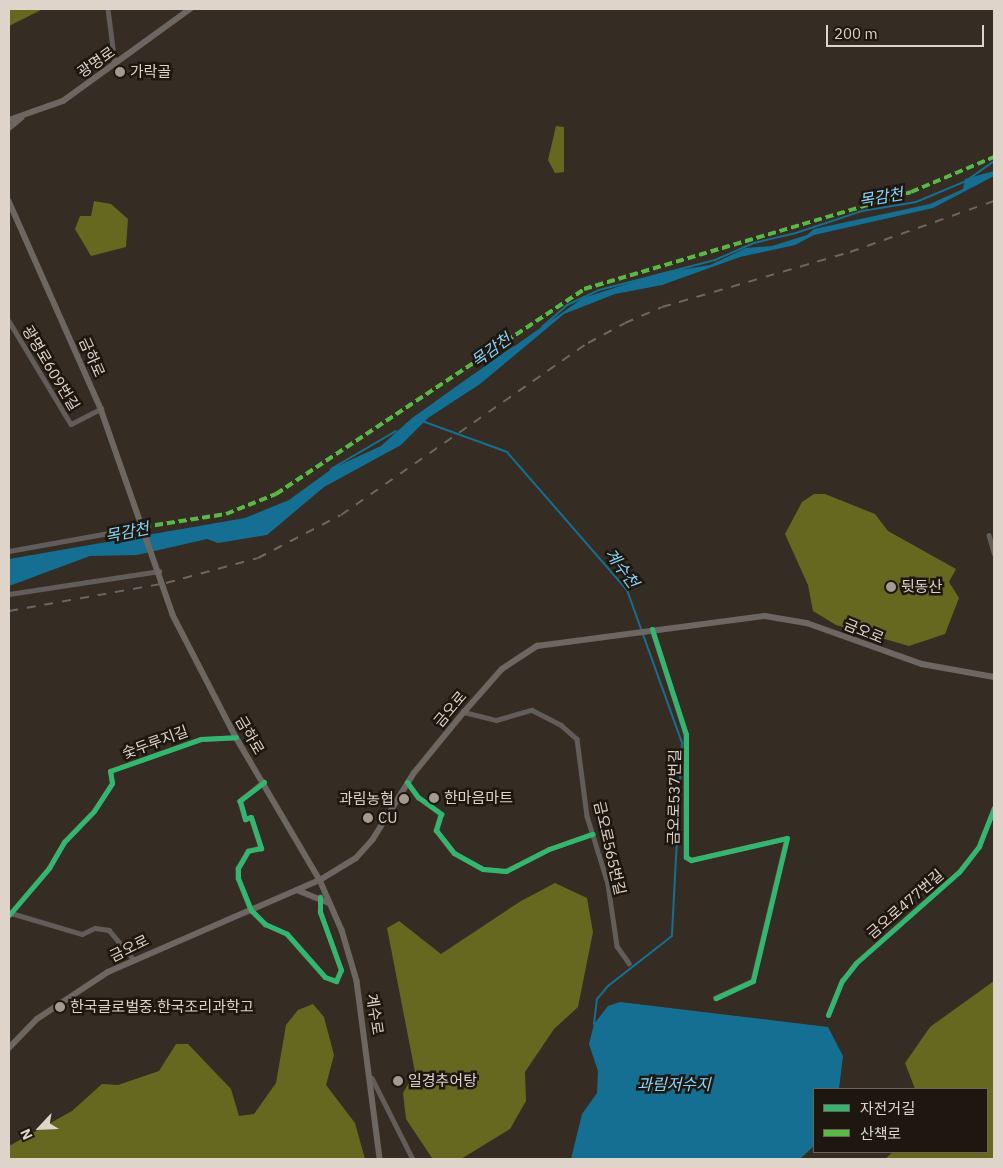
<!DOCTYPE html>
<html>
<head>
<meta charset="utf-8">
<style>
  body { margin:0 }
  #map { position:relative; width:1003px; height:1168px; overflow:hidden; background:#352d24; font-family:"IBM Plex Sans","Noto Sans KR",sans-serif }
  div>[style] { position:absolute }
  .forest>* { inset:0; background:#65681e }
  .water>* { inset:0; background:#156f92 }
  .stream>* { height:2px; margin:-1px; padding:0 1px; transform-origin:1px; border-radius:1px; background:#156f92 }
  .minor>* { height:4.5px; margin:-2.25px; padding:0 2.25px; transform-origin:2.25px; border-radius:2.25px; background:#615d5a }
  .secondary>* { height:5.5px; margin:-2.75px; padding:0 2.75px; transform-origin:2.75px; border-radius:2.75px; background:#6c6763 }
  .rail>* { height:2px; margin-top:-1px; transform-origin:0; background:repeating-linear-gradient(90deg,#6c6762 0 9px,transparent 0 18px) }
  .quiet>* { height:4px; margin-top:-2px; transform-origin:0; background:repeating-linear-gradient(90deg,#58b947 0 8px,transparent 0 12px) }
  .cycleway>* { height:5px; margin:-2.5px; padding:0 2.5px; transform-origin:2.5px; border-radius:2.5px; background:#33b770 }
  .dots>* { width:14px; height:14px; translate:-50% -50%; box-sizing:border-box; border:2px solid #1e170f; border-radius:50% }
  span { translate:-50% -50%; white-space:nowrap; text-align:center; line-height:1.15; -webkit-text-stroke:5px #1e170f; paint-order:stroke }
  .street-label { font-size:15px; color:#dfd4ca }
  .poi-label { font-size:15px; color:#dfd4ca }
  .left { translate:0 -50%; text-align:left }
  .right { translate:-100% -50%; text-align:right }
  .water-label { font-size:16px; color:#88d6fe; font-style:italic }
  .frame { position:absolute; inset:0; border:10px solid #dfd4ca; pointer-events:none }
  .legend { position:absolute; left:813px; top:1088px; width:175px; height:65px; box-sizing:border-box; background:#1e170f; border:1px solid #6b635a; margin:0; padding:6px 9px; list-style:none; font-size:15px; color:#dfd4ca }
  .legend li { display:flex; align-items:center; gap:10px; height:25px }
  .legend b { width:25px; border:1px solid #6b635a }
  .north { position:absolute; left:15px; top:1103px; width:50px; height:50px; -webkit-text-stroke:4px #1e170f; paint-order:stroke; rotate:245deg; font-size:14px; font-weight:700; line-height:20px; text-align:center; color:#dfd4ca }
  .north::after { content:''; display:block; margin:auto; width:18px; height:22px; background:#dfd4ca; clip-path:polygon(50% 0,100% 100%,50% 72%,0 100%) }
  .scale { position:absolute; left:826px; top:25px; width:158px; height:22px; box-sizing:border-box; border:2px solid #dfd4ca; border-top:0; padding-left:6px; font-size:15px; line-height:18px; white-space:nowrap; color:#dfd4ca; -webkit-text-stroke:4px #1e170f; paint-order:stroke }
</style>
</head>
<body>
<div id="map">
  <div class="forest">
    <div style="clip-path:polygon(9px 9px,43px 9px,9px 26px)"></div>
    <div style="clip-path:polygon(556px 126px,564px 127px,564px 172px,555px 173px,548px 160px)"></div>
    <div style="clip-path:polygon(94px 201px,111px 204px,128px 219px,126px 247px,91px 256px,75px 229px,80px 216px,91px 216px)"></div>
    <div style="clip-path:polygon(814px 494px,825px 494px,875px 514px,888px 531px,956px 569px,949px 582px,959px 598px,945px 634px,909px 646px,836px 625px,813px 611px,808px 585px,785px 534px,802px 502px)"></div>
    <div style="clip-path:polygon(555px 883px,587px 898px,593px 932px,578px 1007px,554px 1029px,525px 1072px,526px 1101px,510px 1129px,461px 1159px,432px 1158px,406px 1119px,403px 1093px,415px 1072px,387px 928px,399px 921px,441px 954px,521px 901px)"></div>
    <div style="clip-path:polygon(994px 981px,994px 1159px,885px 1159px,893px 1152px,987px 1152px,987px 1089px,915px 1089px,905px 1063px,930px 1027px)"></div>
    <div style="clip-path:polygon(313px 1004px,324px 1017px,334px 1055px,326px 1085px,355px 1123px,365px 1159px,9px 1159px,9px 1146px,72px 1111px,102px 1084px,118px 1085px,159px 1071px,176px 1044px,188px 1044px,231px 1089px,239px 1116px,254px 1114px,276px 1083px,286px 1025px,298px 1010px)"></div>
  </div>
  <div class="water">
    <div style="clip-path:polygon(994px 171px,994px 176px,933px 208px,814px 235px,795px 245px,740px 257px,662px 285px,615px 294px,564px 314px,480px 384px,428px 418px,401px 445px,324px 487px,267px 535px,218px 543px,207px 539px,137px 555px,90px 556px,9px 586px,9px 559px,245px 518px,289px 500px,333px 468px,381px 446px,412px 418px,583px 298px,661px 273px,710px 265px,746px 248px,772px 246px,807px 235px,814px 229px,930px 204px,963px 189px,965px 179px)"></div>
    <div style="clip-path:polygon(620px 1002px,828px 1027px,843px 1056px,839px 1089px,814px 1089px,814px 1146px,800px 1159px,571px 1159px,582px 1114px,597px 1093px,598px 1071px,589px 1044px,594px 1024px,608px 1006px)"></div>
  </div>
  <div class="stream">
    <div style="left:970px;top:178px;width:29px;rotate:-35deg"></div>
    <div style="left:542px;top:327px;width:33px;rotate:-41deg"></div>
    <div style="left:567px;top:305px;width:35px;rotate:-25deg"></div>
    <div style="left:599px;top:290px;width:120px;rotate:-14.5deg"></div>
    <div style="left:715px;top:260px;width:43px;rotate:-23.6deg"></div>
    <div style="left:754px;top:243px;width:43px;rotate:-13.4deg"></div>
    <div style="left:796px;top:233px;width:70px;rotate:-18.4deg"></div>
    <div style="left:862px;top:211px;width:55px;rotate:-9.5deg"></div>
    <div style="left:916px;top:202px;width:54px;rotate:-22.8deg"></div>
    <div style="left:436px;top:402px;width:95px;rotate:-35.2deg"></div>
    <div style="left:422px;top:421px;width:90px;rotate:20deg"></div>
    <div style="left:507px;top:452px;width:183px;rotate:49deg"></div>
    <div style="left:627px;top:590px;width:163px;rotate:70.2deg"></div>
    <div style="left:682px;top:743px;width:193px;rotate:93deg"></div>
    <div style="left:672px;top:936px;width:81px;rotate:142deg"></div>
    <div style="left:608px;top:986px;width:17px;rotate:130deg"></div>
    <div style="left:597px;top:999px;width:25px;rotate:97deg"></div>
    <div style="left:331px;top:469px;width:75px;rotate:-30.3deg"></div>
  </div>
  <div class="minor">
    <div style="left:108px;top:9px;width:55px;rotate:82.7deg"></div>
    <div style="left:9px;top:321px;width:120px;rotate:59deg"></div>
    <div style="left:71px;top:424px;width:34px;rotate:-27deg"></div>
    <div style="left:989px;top:535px;width:19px;rotate:74deg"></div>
    <div style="left:9px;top:551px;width:136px;rotate:-10.2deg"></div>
    <div style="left:9px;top:594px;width:152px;rotate:-8.7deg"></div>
    <div style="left:652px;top:629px;width:110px;rotate:72.1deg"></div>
    <div style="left:686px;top:734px;width:123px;rotate:90deg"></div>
    <div style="left:686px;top:857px;width:6px;rotate:31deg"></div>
    <div style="left:691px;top:860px;width:98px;rotate:-12.9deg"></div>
    <div style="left:787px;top:838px;width:147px;rotate:103.4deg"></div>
    <div style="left:753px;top:981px;width:41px;rotate:155.3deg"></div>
    <div style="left:464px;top:712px;width:33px;rotate:14deg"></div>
    <div style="left:496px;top:720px;width:37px;rotate:-16deg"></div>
    <div style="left:532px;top:710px;width:33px;rotate:27deg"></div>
    <div style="left:561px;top:725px;width:21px;rotate:41deg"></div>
    <div style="left:577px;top:739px;width:78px;rotate:82.6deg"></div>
    <div style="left:587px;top:816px;width:71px;rotate:72.8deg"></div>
    <div style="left:608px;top:884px;width:63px;rotate:81.7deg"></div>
    <div style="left:617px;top:946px;width:21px;rotate:55deg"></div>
    <div style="left:264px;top:782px;width:31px;rotate:142deg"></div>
    <div style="left:240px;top:801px;width:19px;rotate:74deg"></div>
    <div style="left:245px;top:819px;width:6px;rotate:-18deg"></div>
    <div style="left:251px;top:817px;width:33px;rotate:72deg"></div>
    <div style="left:261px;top:848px;width:13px;rotate:167deg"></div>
    <div style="left:248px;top:851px;width:20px;rotate:120deg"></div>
    <div style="left:238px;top:868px;width:10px;rotate:90deg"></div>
    <div style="left:238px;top:878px;width:35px;rotate:68deg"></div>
    <div style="left:251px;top:910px;width:20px;rotate:45deg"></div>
    <div style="left:265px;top:924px;width:24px;rotate:24deg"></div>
    <div style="left:287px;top:934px;width:57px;rotate:48.5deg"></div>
    <div style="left:325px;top:977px;width:12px;rotate:20deg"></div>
    <div style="left:336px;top:981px;width:12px;rotate:-66deg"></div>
    <div style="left:341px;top:970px;width:62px;rotate:-109.9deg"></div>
    <div style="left:320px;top:912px;width:15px;rotate:-90deg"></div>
    <div style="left:407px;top:782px;width:19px;rotate:54deg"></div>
    <div style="left:418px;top:797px;width:29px;rotate:36deg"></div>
    <div style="left:441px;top:814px;width:17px;rotate:107deg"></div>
    <div style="left:436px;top:830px;width:29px;rotate:52deg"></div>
    <div style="left:454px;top:853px;width:33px;rotate:29deg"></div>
    <div style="left:483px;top:869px;width:23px;rotate:5deg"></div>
    <div style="left:506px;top:871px;width:48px;rotate:-27.1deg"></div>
    <div style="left:549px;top:849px;width:46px;rotate:-19.2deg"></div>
    <div style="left:11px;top:913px;width:74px;rotate:16.5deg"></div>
    <div style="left:82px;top:934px;width:14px;rotate:-25deg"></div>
    <div style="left:95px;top:928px;width:14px;rotate:8deg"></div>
    <div style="left:109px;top:930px;width:38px;rotate:50deg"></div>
    <div style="left:9px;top:915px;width:62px;rotate:-49.6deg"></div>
    <div style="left:49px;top:868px;width:30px;rotate:-60deg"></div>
    <div style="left:64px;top:842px;width:43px;rotate:-45.9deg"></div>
    <div style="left:94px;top:811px;width:33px;rotate:-57deg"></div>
    <div style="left:112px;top:783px;width:12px;rotate:-99deg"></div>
    <div style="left:110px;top:771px;width:96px;rotate:-19.4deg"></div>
    <div style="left:201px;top:739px;width:35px;rotate:-3deg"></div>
    <div style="left:828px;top:1015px;width:37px;rotate:-68deg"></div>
    <div style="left:842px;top:981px;width:23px;rotate:-52deg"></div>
    <div style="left:856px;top:963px;width:137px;rotate:-41.5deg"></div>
    <div style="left:959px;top:872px;width:33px;rotate:-52deg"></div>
    <div style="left:979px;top:846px;width:41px;rotate:-68.5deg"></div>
    <div style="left:372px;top:1078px;width:91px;rotate:63.2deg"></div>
  </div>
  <div class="secondary">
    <div style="left:9px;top:120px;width:57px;rotate:-19.4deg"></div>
    <div style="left:63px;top:101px;width:157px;rotate:-35.9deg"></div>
    <div style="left:9px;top:128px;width:16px;rotate:-40deg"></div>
    <div style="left:9px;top:201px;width:227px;rotate:66.1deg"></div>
    <div style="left:101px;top:409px;width:218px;rotate:70.7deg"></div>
    <div style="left:173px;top:615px;width:137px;rotate:62.7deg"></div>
    <div style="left:236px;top:737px;width:166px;rotate:59.6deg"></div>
    <div style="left:320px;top:880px;width:55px;rotate:66.3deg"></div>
    <div style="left:342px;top:930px;width:53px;rotate:73.6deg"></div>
    <div style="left:357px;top:981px;width:179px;rotate:82.6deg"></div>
    <div style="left:297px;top:890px;width:35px;rotate:22deg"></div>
    <div style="left:9px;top:1048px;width:40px;rotate:-46deg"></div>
    <div style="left:37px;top:1019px;width:85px;rotate:-33.5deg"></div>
    <div style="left:108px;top:972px;width:231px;rotate:-23.5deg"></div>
    <div style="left:320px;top:880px;width:42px;rotate:-31.4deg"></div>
    <div style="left:356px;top:858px;width:25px;rotate:-48deg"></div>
    <div style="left:373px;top:839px;width:78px;rotate:-58.2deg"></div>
    <div style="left:414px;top:773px;width:79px;rotate:-50.7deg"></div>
    <div style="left:464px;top:712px;width:57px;rotate:-48.5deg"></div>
    <div style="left:502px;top:669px;width:42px;rotate:-33.3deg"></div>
    <div style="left:537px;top:646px;width:230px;rotate:-7.5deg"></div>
    <div style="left:765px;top:616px;width:43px;rotate:9.5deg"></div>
    <div style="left:807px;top:623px;width:122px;rotate:19.6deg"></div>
    <div style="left:922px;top:664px;width:73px;rotate:10.2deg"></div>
  </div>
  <div class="rail">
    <div style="left:9px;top:611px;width:159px;rotate:-10.1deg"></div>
    <div style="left:166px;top:583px;width:95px;rotate:-15.2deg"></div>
    <div style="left:258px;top:558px;width:93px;rotate:-27.4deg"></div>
    <div style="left:341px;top:515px;width:301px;rotate:-34.9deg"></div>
    <div style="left:588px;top:343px;width:42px;rotate:-28.4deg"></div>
    <div style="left:625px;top:323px;width:40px;rotate:-23.4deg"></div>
    <div style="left:662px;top:307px;width:196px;rotate:-16.3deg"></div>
    <div style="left:850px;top:252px;width:153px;rotate:-19.5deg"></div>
  </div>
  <div class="quiet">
    <div style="left:143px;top:527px;width:84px;rotate:-8.9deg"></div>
    <div style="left:226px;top:514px;width:54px;rotate:-21.8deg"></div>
    <div style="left:276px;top:494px;width:370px;rotate:-33.6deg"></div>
    <div style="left:584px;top:289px;width:341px;rotate:-16.5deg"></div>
    <div style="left:911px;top:192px;width:90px;rotate:-22.9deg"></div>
  </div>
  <div class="cycleway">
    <div style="left:652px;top:629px;width:110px;rotate:72.1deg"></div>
    <div style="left:686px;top:734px;width:123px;rotate:90deg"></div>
    <div style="left:686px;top:857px;width:6px;rotate:31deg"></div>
    <div style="left:691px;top:860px;width:98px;rotate:-12.9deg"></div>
    <div style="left:787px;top:838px;width:147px;rotate:103.4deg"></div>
    <div style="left:753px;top:981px;width:41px;rotate:155.3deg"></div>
    <div style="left:264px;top:782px;width:31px;rotate:142deg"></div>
    <div style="left:240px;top:801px;width:19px;rotate:74deg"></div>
    <div style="left:245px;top:819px;width:6px;rotate:-18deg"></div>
    <div style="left:251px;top:817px;width:33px;rotate:72deg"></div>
    <div style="left:261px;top:848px;width:13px;rotate:167deg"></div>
    <div style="left:248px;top:851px;width:20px;rotate:120deg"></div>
    <div style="left:238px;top:868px;width:10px;rotate:90deg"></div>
    <div style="left:238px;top:878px;width:35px;rotate:68deg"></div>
    <div style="left:251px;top:910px;width:20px;rotate:45deg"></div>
    <div style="left:265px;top:924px;width:24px;rotate:24deg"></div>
    <div style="left:287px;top:934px;width:57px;rotate:48.5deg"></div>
    <div style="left:325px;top:977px;width:12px;rotate:20deg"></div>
    <div style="left:336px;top:981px;width:12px;rotate:-66deg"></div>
    <div style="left:341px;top:970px;width:62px;rotate:-109.9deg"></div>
    <div style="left:320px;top:912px;width:15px;rotate:-90deg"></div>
    <div style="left:407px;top:782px;width:19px;rotate:54deg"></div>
    <div style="left:418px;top:797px;width:29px;rotate:36deg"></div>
    <div style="left:441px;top:814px;width:17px;rotate:107deg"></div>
    <div style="left:436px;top:830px;width:29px;rotate:52deg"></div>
    <div style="left:454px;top:853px;width:33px;rotate:29deg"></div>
    <div style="left:483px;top:869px;width:23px;rotate:5deg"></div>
    <div style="left:506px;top:871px;width:48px;rotate:-27.1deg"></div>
    <div style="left:549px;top:849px;width:46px;rotate:-19.2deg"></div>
    <div style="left:9px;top:915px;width:62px;rotate:-49.6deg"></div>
    <div style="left:49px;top:868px;width:30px;rotate:-60deg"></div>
    <div style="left:64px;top:842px;width:43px;rotate:-45.9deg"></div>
    <div style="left:94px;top:811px;width:33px;rotate:-57deg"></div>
    <div style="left:112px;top:783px;width:12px;rotate:-99deg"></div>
    <div style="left:110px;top:771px;width:96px;rotate:-19.4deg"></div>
    <div style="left:201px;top:739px;width:35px;rotate:-3deg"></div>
    <div style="left:828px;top:1015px;width:37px;rotate:-68deg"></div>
    <div style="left:842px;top:981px;width:23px;rotate:-52deg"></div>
    <div style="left:856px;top:963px;width:137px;rotate:-41.5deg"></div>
    <div style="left:959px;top:872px;width:33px;rotate:-52deg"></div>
    <div style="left:979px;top:846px;width:41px;rotate:-68.5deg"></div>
  </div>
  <div class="dots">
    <div style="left:120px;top:72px;background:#a49a90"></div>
    <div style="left:891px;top:587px;background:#a49a90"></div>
    <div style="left:434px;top:798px;background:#a49a90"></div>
    <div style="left:404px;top:799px;background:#a49a90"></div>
    <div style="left:368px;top:818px;background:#a49a90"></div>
    <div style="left:60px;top:1007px;background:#a49a90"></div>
    <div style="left:398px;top:1081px;background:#a49a90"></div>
  </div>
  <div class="street-label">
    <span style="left:96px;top:62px;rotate:-35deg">광명로</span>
    <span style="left:92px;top:357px;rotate:66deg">금하로</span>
    <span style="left:51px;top:368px;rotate:59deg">광명로609번길</span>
    <span style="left:864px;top:631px;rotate:22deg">금오로</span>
    <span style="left:450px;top:709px;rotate:-50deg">금오로</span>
    <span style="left:250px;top:735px;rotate:60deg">금하로</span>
    <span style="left:155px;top:742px;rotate:-20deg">숯두루지길</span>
    <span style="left:674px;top:797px;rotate:-89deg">금오로537번길</span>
    <span style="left:610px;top:848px;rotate:77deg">금오로565번길</span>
    <span style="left:905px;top:904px;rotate:-41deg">금오로477번길</span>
    <span style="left:129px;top:948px;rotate:-26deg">금오로</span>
    <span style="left:375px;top:1014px;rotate:81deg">계수로</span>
  </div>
  <div class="poi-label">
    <span class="left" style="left:130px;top:72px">가락골</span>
    <span class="left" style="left:901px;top:587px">뒷동산</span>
    <span class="left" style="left:444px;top:798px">한마음마트</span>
    <span class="right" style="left:394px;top:799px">과림농협</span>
    <span class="left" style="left:378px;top:818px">CU</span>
    <span class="left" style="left:70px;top:1007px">한국글로벌중.한국조리과학고</span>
    <span class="left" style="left:408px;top:1081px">일경추어탕</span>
  </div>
  <div class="water-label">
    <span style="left:881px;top:197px;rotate:-10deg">목감천</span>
    <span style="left:491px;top:350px;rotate:-36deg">목감천</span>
    <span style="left:127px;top:532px;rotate:-11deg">목감천</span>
    <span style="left:622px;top:568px;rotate:54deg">계수천</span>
    <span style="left:674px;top:1084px">과림저수지</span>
  </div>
  <div class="frame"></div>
  <ul class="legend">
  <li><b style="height:6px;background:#33b770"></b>자전거길</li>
  <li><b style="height:6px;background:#58b947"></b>산책로</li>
  </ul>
  <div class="north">N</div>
  <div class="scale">200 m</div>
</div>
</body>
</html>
